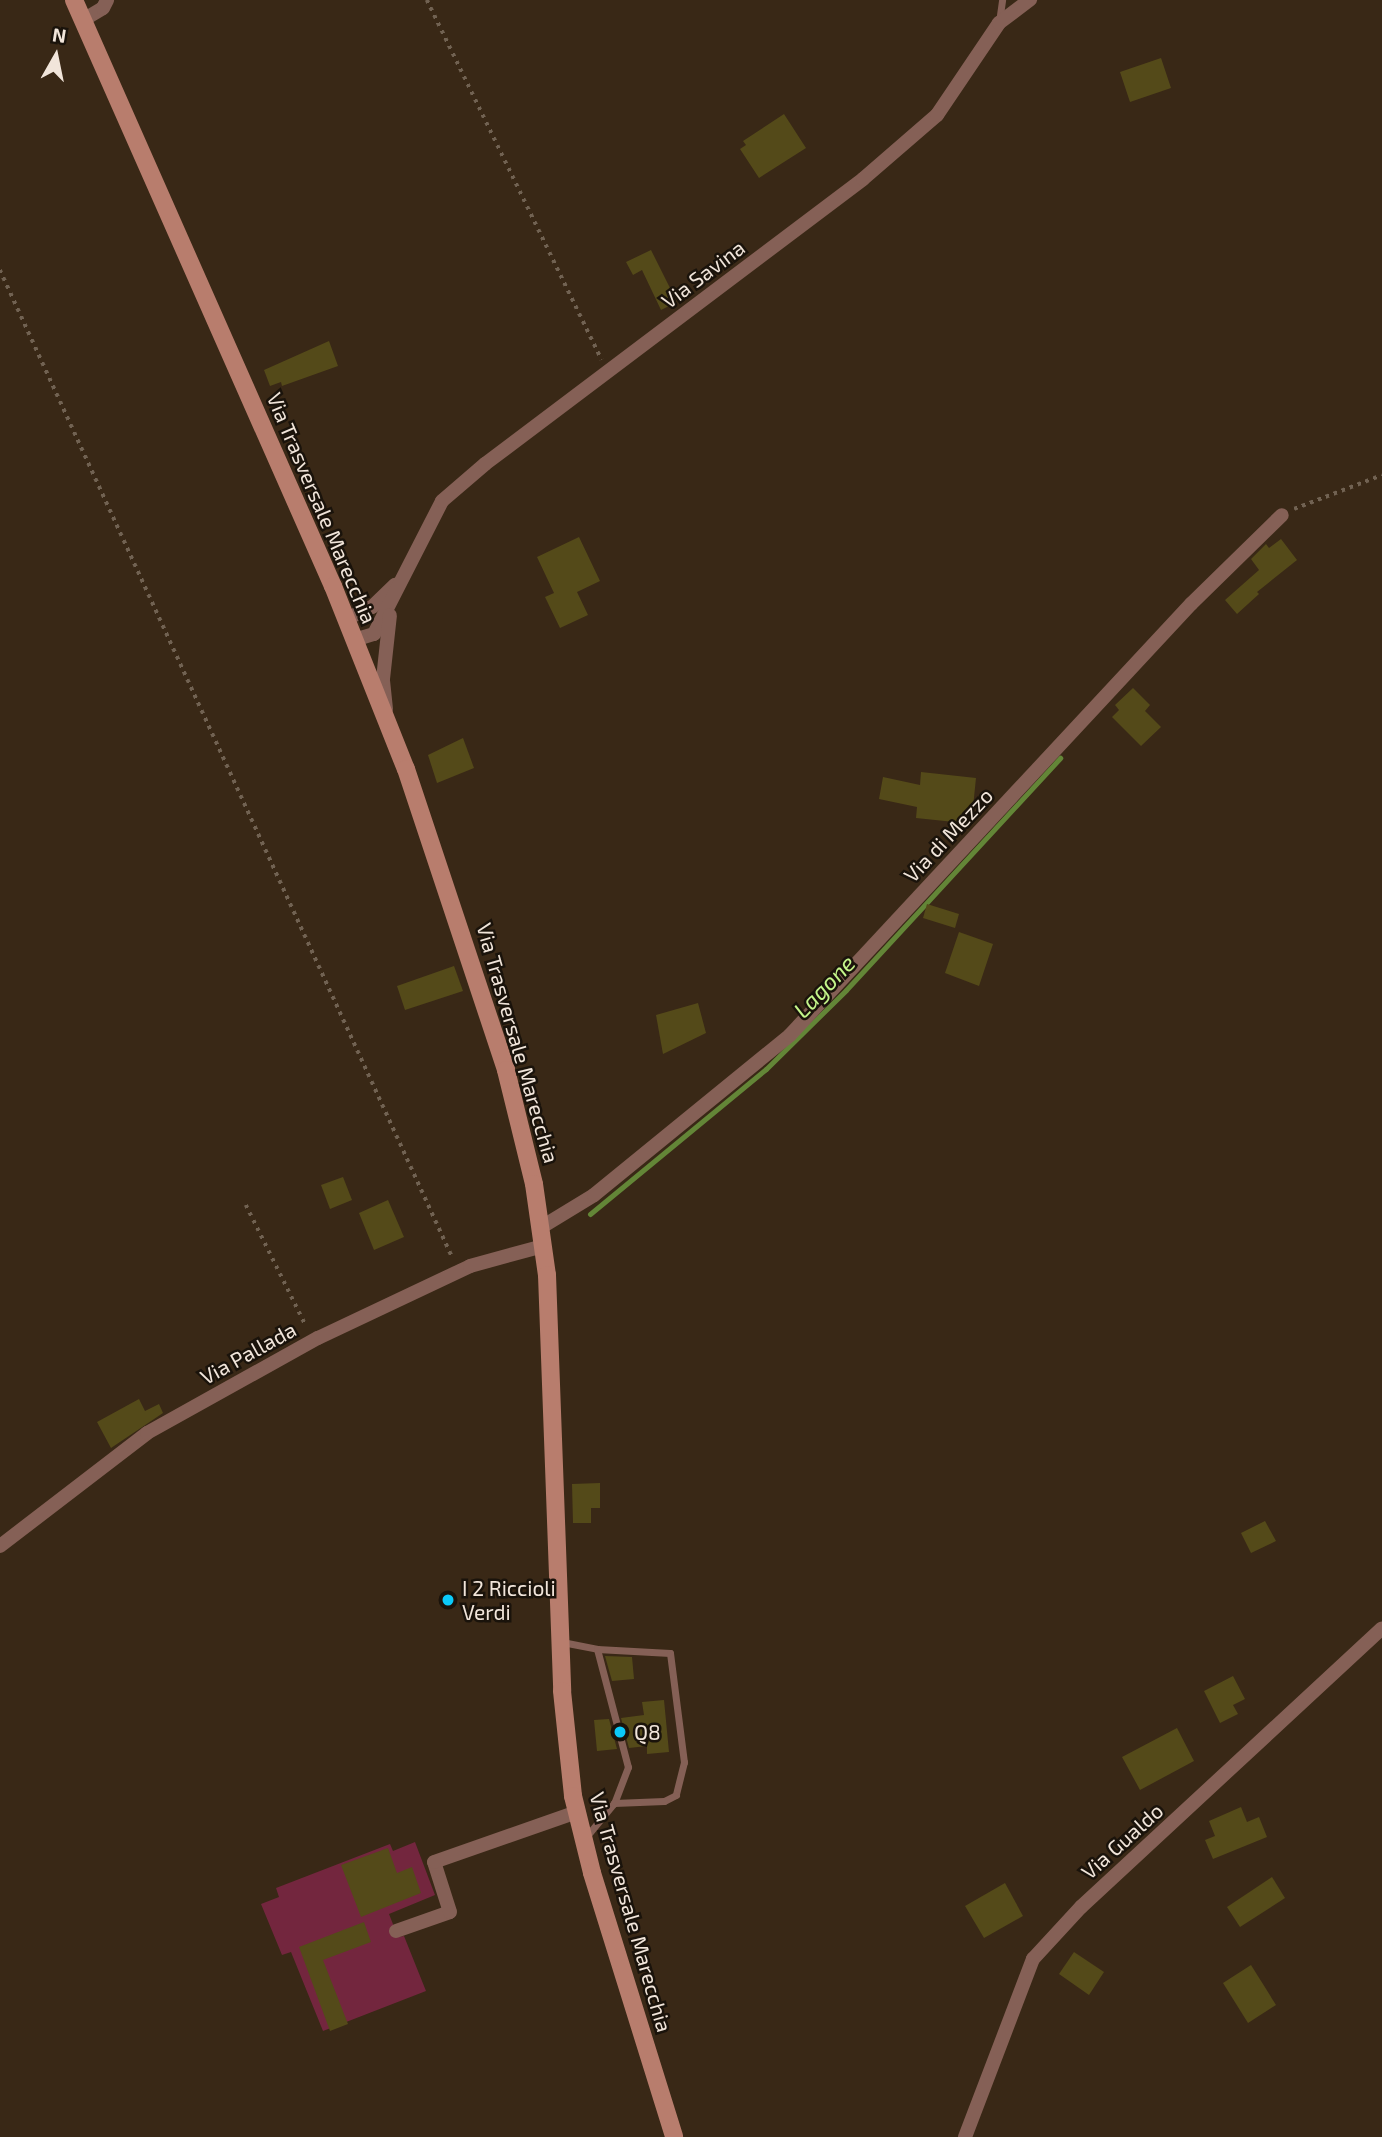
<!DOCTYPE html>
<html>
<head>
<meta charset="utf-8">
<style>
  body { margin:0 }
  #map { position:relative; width:1382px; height:2137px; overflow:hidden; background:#392816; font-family:"Exo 2",sans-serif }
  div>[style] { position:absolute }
  .green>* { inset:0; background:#73263e }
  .stream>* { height:5px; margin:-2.5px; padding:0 2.5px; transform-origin:2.5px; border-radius:2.5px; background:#638637 }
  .building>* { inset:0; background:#544a19 }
  .path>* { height:3.5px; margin-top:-1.75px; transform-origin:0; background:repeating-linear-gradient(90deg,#716252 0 3.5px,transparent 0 8.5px) }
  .service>* { height:7px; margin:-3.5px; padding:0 3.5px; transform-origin:3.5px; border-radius:3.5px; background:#856056 }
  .minor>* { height:14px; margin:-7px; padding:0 7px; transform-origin:7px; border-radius:7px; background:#856056 }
  .secondary>* { height:18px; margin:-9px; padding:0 9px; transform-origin:9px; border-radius:9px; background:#b87d6d }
  .dots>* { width:19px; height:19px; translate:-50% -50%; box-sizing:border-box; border:4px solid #1a130b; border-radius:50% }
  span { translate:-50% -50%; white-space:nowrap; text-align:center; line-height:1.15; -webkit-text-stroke:5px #1a130b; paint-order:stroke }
  .street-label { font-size:21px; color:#f1e5da }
  .poi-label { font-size:21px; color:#f1e5da }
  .left { translate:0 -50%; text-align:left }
  .water-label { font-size:23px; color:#c4f58a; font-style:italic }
  .north { position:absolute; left:21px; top:21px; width:70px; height:70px; -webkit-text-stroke:5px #1a130b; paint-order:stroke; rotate:9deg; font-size:19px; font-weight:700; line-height:28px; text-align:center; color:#f1e5da }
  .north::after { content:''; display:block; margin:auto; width:24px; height:32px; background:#f1e5da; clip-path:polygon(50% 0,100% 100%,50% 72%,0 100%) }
</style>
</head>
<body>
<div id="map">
  <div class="green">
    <div style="clip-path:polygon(415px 1842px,435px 1895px,389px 1914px,398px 1937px,404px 1936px,426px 1991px,323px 2031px,291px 1952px,282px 1955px,261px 1904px,279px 1897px,276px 1888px,390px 1844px,393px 1851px)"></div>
  </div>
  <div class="stream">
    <div style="left:590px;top:1214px;width:228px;rotate:-39.5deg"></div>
    <div style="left:766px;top:1069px;width:112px;rotate:-44.6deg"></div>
    <div style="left:846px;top:990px;width:316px;rotate:-47.3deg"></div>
  </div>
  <div class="building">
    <div style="clip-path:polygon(1161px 58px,1171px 88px,1130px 102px,1120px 72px)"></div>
    <div style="clip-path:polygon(784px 114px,806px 148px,759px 178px,740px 149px,746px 145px,743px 141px)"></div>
    <div style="clip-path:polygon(651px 250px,677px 302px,661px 310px,642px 270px,633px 275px,626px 262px)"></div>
    <div style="clip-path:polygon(329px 341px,338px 366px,282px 386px,281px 382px,270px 386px,264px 370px)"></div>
    <div style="clip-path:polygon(579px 537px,600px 581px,577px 592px,588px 615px,560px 628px,545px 597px,554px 593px,537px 557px)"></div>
    <div style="clip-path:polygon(1281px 539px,1297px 560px,1257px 592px,1259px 594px,1237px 614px,1225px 600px,1259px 570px,1251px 559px,1266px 544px,1269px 548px)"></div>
    <div style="clip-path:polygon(1133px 688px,1150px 705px,1145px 711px,1161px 727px,1141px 746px,1112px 717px,1119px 710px,1115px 705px)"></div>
    <div style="clip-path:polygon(463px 738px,474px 768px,437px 783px,428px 755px)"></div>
    <div style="clip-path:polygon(921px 772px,976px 778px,972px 817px,965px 816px,964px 823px,916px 818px,917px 807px,879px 799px,883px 777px,920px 785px)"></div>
    <div style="clip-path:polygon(927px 904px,959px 914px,955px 928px,923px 918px)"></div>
    <div style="clip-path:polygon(959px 932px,993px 944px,979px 986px,945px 973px)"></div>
    <div style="clip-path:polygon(454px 966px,463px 991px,405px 1010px,397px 986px)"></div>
    <div style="clip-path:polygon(698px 1003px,706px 1033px,663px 1054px,656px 1015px)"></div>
    <div style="clip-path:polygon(343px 1177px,352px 1200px,330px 1209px,321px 1185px)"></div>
    <div style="clip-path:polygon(388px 1200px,404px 1237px,374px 1250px,359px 1213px)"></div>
    <div style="clip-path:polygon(139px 1399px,145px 1411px,159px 1404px,163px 1413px,111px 1448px,97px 1422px)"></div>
    <div style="clip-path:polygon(600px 1483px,600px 1508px,591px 1508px,591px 1523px,573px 1523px,572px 1484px)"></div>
    <div style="clip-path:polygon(1265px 1521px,1276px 1541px,1251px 1553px,1241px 1533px)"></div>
    <div style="clip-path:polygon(605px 1656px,632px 1657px,634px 1679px,612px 1681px)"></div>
    <div style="clip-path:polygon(1233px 1676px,1245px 1699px,1233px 1705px,1238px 1714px,1220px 1723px,1204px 1691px)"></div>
    <div style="clip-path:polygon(664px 1700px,669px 1752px,647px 1754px,647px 1746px,629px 1748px,621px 1718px,644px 1715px,642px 1702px)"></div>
    <div style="clip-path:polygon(609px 1719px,617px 1749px,597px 1751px,594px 1720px)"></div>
    <div style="clip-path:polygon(1177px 1728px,1194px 1761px,1140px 1790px,1122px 1757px)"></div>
    <div style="clip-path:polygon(1241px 1807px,1247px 1822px,1259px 1817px,1267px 1837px,1213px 1859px,1205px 1840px,1215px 1836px,1209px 1821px)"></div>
    <div style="clip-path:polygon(388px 1848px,397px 1873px,412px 1867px,421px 1893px,361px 1917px,341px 1865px)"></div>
    <div style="clip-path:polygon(1272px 1877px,1285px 1898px,1240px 1927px,1227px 1907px)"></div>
    <div style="clip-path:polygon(1005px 1883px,1023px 1916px,984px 1938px,965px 1906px)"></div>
    <div style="clip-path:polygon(364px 1922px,371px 1942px,323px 1960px,348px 2024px,330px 2031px,299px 1947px)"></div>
    <div style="clip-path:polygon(1074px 1952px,1104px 1972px,1089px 1995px,1059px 1974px)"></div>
    <div style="clip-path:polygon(1251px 1965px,1276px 2005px,1248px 2023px,1223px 1983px)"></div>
  </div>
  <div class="path">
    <div style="left:427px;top:0;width:400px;rotate:64.1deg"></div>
    <div style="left:0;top:270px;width:1086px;rotate:65.39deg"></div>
    <div style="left:1294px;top:509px;width:94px;rotate:-21.1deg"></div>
    <div style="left:246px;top:1205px;width:135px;rotate:63.6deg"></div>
  </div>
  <div class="service">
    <div style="left:999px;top:22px;width:22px;rotate:-82deg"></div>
    <div style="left:562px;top:1642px;width:36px;rotate:11deg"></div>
    <div style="left:597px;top:1649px;width:122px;rotate:75.3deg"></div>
    <div style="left:628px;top:1767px;width:39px;rotate:111deg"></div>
    <div style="left:614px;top:1803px;width:44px;rotate:129.5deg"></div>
    <div style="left:597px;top:1649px;width:73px;rotate:3.1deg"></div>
    <div style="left:670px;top:1653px;width:110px;rotate:82.7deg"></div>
    <div style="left:684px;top:1762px;width:34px;rotate:104deg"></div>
    <div style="left:676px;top:1795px;width:13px;rotate:153deg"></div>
    <div style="left:664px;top:1801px;width:50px;rotate:177.7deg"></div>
  </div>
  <div class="minor">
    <div style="left:83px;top:20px;width:23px;rotate:-31deg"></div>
    <div style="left:103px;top:8px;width:9px;rotate:-63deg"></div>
    <div style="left:346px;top:619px;width:29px;rotate:-25deg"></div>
    <div style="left:372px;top:607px;width:32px;rotate:-44deg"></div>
    <div style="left:354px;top:640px;width:21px;rotate:-17deg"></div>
    <div style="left:374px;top:634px;width:149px;rotate:-62.9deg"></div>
    <div style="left:442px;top:501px;width:57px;rotate:-40.7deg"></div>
    <div style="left:485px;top:464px;width:473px;rotate:-37deg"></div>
    <div style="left:863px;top:179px;width:98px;rotate:-40.9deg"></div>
    <div style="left:937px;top:115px;width:111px;rotate:-56deg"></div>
    <div style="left:999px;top:23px;width:39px;rotate:-37deg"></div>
    <div style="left:386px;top:709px;width:30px;rotate:-96deg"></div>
    <div style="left:383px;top:679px;width:64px;rotate:-83.8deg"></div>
    <div style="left:540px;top:1228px;width:63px;rotate:-31.4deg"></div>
    <div style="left:594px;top:1195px;width:253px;rotate:-39.2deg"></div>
    <div style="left:790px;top:1035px;width:589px;rotate:-47.07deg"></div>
    <div style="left:1191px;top:604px;width:127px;rotate:-44.4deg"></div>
    <div style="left:0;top:1546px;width:185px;rotate:-37.5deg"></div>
    <div style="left:147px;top:1433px;width:196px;rotate:-29.1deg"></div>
    <div style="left:318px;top:1338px;width:168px;rotate:-25.3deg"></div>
    <div style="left:470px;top:1266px;width:76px;rotate:-15.3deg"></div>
    <div style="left:396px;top:1931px;width:57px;rotate:-19.4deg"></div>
    <div style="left:450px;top:1912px;width:52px;rotate:-107.7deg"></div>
    <div style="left:434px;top:1862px;width:151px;rotate:-19.3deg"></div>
    <div style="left:965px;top:2137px;width:191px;rotate:-69.1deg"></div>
    <div style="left:1033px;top:1959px;width:71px;rotate:-47.3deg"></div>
    <div style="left:1081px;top:1907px;width:410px;rotate:-42.8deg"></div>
  </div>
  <div class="secondary">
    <div style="left:74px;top:0;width:641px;rotate:66.16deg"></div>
    <div style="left:333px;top:586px;width:197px;rotate:68.3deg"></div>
    <div style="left:406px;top:769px;width:317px;rotate:71.6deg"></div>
    <div style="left:506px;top:1070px;width:117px;rotate:76.2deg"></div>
    <div style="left:534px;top:1184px;width:92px;rotate:81.9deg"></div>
    <div style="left:547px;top:1275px;width:416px;rotate:87.9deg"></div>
    <div style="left:562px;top:1691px;width:106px;rotate:84deg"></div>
    <div style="left:573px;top:1796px;width:79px;rotate:76.1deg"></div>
    <div style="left:592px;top:1873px;width:276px;rotate:72.7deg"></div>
  </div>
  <div class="dots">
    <div style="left:448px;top:1600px;background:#0bcafa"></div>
    <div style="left:620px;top:1732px;background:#0bcafa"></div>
  </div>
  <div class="street-label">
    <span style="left:703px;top:274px;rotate:-37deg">Via Savina</span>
    <span style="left:322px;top:508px;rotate:67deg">Via Trasversale Marecchia</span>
    <span style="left:948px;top:835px;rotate:-47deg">Via di Mezzo</span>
    <span style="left:518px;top:1043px;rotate:74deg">Via Trasversale Marecchia</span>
    <span style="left:248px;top:1353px;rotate:-29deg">Via Pallada</span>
    <span style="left:1122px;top:1841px;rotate:-42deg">Via Gualdo</span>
    <span style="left:631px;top:1912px;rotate:74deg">Via Trasversale Marecchia</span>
  </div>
  <div class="poi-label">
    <span class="left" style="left:462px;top:1600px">I 2 Riccioli<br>Verdi</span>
    <span class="left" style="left:634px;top:1732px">Q8</span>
  </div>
  <div class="water-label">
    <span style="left:824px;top:986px;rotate:-46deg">Lagone</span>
  </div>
  <div class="north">N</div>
</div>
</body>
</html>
